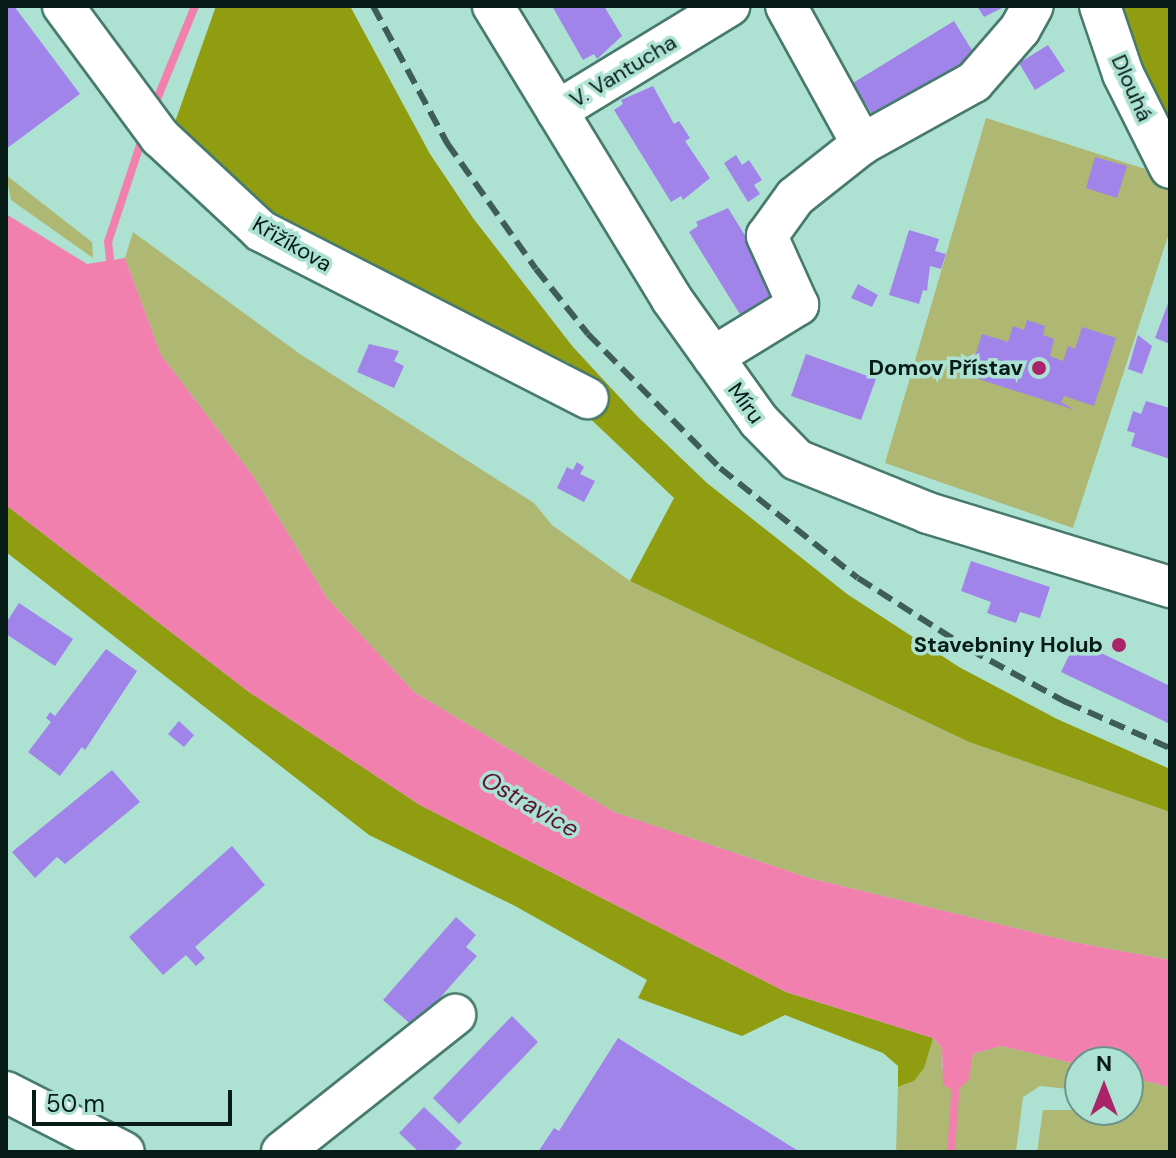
<!DOCTYPE html>
<html>
<head>
<meta charset="utf-8">
<style>
  body { margin:0 }
  #map { position:relative; width:1176px; height:1158px; overflow:hidden; background:#ade2d3; font-family:"DM Sans",sans-serif }
  div>[style] { position:absolute }
  .green>* { inset:0; background:#aeb872 }
  .forest>* { inset:0; background:#919d10 }
  .water>* { inset:0; background:#f180af }
  .stream>* { height:8px; margin:-4px; padding:0 4px; transform-origin:4px; border-radius:4px; background:#f180af }
  .building>* { inset:0; background:#a084e9 }
  .roads { filter:drop-shadow(2px 0 #487a6d) drop-shadow(-2px 0 #487a6d) drop-shadow(0 2px #487a6d) drop-shadow(0 -2px #487a6d) }
  .minor>* { height:40px; margin:-20px; padding:0 20px; transform-origin:20px; border-radius:20px; background:#fff }
  .rail>* { height:6px; margin-top:-3px; transform-origin:0; background:repeating-linear-gradient(90deg,#3e5d55 0 16px,transparent 0 24px) }
  .dots>* { width:22px; height:22px; translate:-50% -50%; box-sizing:border-box; border:4px solid #ade2d3; border-radius:50% }
  span { translate:-50% -50%; white-space:nowrap; text-align:center; line-height:1.15; -webkit-text-stroke:7px #ade2d3; paint-order:stroke }
  .street-label { font-size:22px; color:#071c17 }
  .poi-label { font-size:22px; color:#071c17; font-weight:700 }
  .right { translate:-100% -50%; text-align:right }
  .water-label { font-size:24px; color:#591436; font-style:italic }
  .frame { position:absolute; inset:0; border:8px solid #071c17; pointer-events:none }
  .north { position:absolute; left:1064px; top:1046px; width:80px; height:80px; box-sizing:border-box; background:#ade2d3; border:2px solid #6b9388; border-radius:50%; rotate:0deg; font-size:22px; font-weight:700; line-height:32px; text-align:center; color:#071c17 }
  .north::after { content:''; display:block; margin:auto; width:28px; height:36px; background:#ab2368; clip-path:polygon(50% 0,100% 100%,50% 72%,0 100%) }
  .scale { position:absolute; left:32px; top:1090px; width:200px; height:36px; box-sizing:border-box; border:4px solid #071c17; border-top:0; padding-left:10px; font-size:24px; line-height:28px; white-space:nowrap; color:#071c17; -webkit-text-stroke:6px #ade2d3; paint-order:stroke }
</style>
</head>
<body>
<div id="map">
  <div class="green">
    <div style="clip-path:polygon(986px 118px,1170px 177px,1170px 230px,1073px 528px,885px 463px)"></div>
    <div style="clip-path:polygon(6px 175px,92px 242px,93px 258px,11px 200px)"></div>
    <div style="clip-path:polygon(133px 232px,300px 354px,534px 503px,552px 525px,630px 581px,969px 742px,1170px 812px,1170px 960px,1073px 942px,809px 878px,614px 812px,414px 692px,327px 598px,254px 477px,161px 355px,125px 258px)"></div>
    <div style="clip-path:polygon(933px 1038px,942px 1048px,942px 1068px,969px 1079px,973px 1054px,1001px 1046px,1080px 1065px,1080px 1106px,1069px 1089px,1040px 1086px,1023px 1097px,1016px 1152px,896px 1152px,898px 1087px,914px 1081px)"></div>
    <div style="clip-path:polygon(1128px 1077px,1170px 1087px,1170px 1152px,1037px 1152px,1043px 1110px,1128px 1110px)"></div>
  </div>
  <div class="forest">
    <div style="clip-path:polygon(216px 6px,350px 6px,430px 154px,473px 218px,573px 347px,638px 417px,707px 483px,847px 594px,959px 667px,1057px 719px,1170px 769px,1170px 812px,969px 742px,630px 581px,674px 498px,562px 392px,569px 363px,330px 258px,249px 192px,175px 122px)"></div>
    <div style="clip-path:polygon(1119px 6px,1170px 6px,1170px 122px,1136px 65px)"></div>
    <div style="clip-path:polygon(6px 505px,249px 692px,420px 805px,786px 992px,933px 1038px,924px 1068px,914px 1081px,898px 1087px,898px 1066px,883px 1053px,785px 1015px,742px 1036px,638px 998px,647px 980px,515px 906px,369px 835px,6px 552px)"></div>
  </div>
  <div class="water">
    <div style="clip-path:polygon(6px 214px,87px 264px,125px 258px,161px 355px,254px 477px,327px 598px,414px 692px,614px 812px,809px 878px,1073px 942px,1170px 960px,1170px 1087px,1128px 1077px,1128px 1062px,1080px 1065px,1001px 1046px,973px 1054px,969px 1079px,956px 1092px,943px 1085px,942px 1048px,933px 1038px,786px 992px,420px 805px,249px 692px,6px 505px)"></div>
  </div>
  <div class="stream">
    <div style="left:153px;top:109px;width:111px;rotate:-67.8deg"></div>
    <div style="left:111px;top:269px;width:27px;rotate:-96deg"></div>
    <div style="left:108px;top:242px;width:115px;rotate:-71.7deg"></div>
    <div style="left:951px;top:1152px;width:71px;rotate:-86deg"></div>
  </div>
  <div class="building">
    <div style="clip-path:polygon(6px 6px,14px 6px,80px 94px,6px 149px)"></div>
    <div style="clip-path:polygon(552px 6px,604px 6px,622px 36px,597px 59px,594px 54px,583px 60px)"></div>
    <div style="clip-path:polygon(977px 6px,1006px 6px,984px 17px)"></div>
    <div style="clip-path:polygon(954px 21px,978px 60px,877px 122px,853px 83px)"></div>
    <div style="clip-path:polygon(1048px 45px,1065px 71px,1035px 90px,1019px 63px)"></div>
    <div style="clip-path:polygon(653px 86px,674px 124px,679px 121px,690px 138px,685px 141px,710px 178px,683px 200px,681px 196px,671px 202px,614px 110px,623px 104px,621px 100px)"></div>
    <div style="clip-path:polygon(736px 155px,742px 165px,749px 160px,762px 180px,754px 185px,760px 194px,748px 202px,724px 163px)"></div>
    <div style="clip-path:polygon(1095px 157px,1127px 166px,1117px 198px,1086px 188px)"></div>
    <div style="clip-path:polygon(728px 208px,785px 300px,746px 324px,689px 232px,698px 226px,696px 222px)"></div>
    <div style="clip-path:polygon(909px 230px,939px 239px,935px 251px,946px 254px,941px 269px,930px 266px,927px 291px,923px 290px,919px 304px,889px 295px)"></div>
    <div style="clip-path:polygon(858px 284px,878px 295px,872px 307px,851px 298px)"></div>
    <div style="clip-path:polygon(1170px 298px,1170px 344px,1155px 338px)"></div>
    <div style="clip-path:polygon(1027px 320px,1045px 326px,1043px 335px,1054px 339px,1050px 356px,1063px 361px,1068px 346px,1075px 349px,1082px 327px,1116px 338px,1094px 406px,1064px 396px,1061px 402px,1075px 410px,969px 376px,982px 334px,1008px 342px,1013px 326px,1024px 330px)"></div>
    <div style="clip-path:polygon(1138px 335px,1152px 346px,1142px 374px,1128px 369px)"></div>
    <div style="clip-path:polygon(369px 344px,399px 351px,394px 361px,404px 366px,394px 388px,357px 372px)"></div>
    <div style="clip-path:polygon(806px 354px,876px 379px,861px 420px,791px 396px)"></div>
    <div style="clip-path:polygon(1146px 401px,1170px 408px,1170px 459px,1131px 446px,1135px 433px,1127px 431px,1133px 411px,1141px 414px)"></div>
    <div style="clip-path:polygon(577px 462px,584px 467px,580px 474px,595px 481px,584px 502px,557px 488px,567px 467px,573px 470px)"></div>
    <div style="clip-path:polygon(971px 561px,1050px 587px,1040px 618px,1020px 612px,1016px 623px,987px 613px,991px 602px,961px 591px)"></div>
    <div style="clip-path:polygon(19px 603px,73px 639px,55px 666px,6px 634px,6px 623px)"></div>
    <div style="clip-path:polygon(1076px 641px,1170px 686px,1168px 723px,1061px 672px)"></div>
    <div style="clip-path:polygon(106px 649px,137px 671px,85px 750px,82px 747px,60px 776px,28px 752px,51px 722px,46px 718px,50px 712px,55px 716px)"></div>
    <div style="clip-path:polygon(179px 721px,194px 735px,184px 747px,168px 734px)"></div>
    <div style="clip-path:polygon(112px 770px,140px 802px,65px 864px,57px 857px,35px 878px,12px 852px)"></div>
    <div style="clip-path:polygon(232px 846px,265px 885px,195px 947px,205px 958px,196px 966px,186px 955px,163px 975px,129px 937px)"></div>
    <div style="clip-path:polygon(456px 917px,476px 935px,466px 947px,477px 956px,414px 1027px,383px 1000px)"></div>
    <div style="clip-path:polygon(512px 1016px,538px 1042px,459px 1124px,433px 1098px)"></div>
    <div style="clip-path:polygon(618px 1038px,800px 1152px,538px 1152px,554px 1128px,559px 1131px)"></div>
    <div style="clip-path:polygon(424px 1107px,462px 1143px,453px 1152px,419px 1152px,399px 1133px)"></div>
  </div>
  <div class="roads">
    <div class="minor">
      <div style="left:63px;top:6px;width:163px;rotate:53.5deg"></div>
      <div style="left:160px;top:137px;width:138px;rotate:42.9deg"></div>
      <div style="left:261px;top:231px;width:367px;rotate:27.1deg"></div>
      <div style="left:493px;top:6px;width:342px;rotate:58.6deg"></div>
      <div style="left:671px;top:298px;width:151px;rotate:54.4deg"></div>
      <div style="left:759px;top:421px;width:54px;rotate:45.7deg"></div>
      <div style="left:797px;top:460px;width:141px;rotate:22deg"></div>
      <div style="left:928px;top:513px;width:253px;rotate:17deg"></div>
      <div style="left:786px;top:6px;width:158px;rotate:61.2deg"></div>
      <div style="left:1100px;top:6px;width:72px;rotate:71.3deg"></div>
      <div style="left:1123px;top:74px;width:105px;rotate:63.4deg"></div>
      <div style="left:557px;top:111px;width:202px;rotate:-31.4deg"></div>
      <div style="left:713px;top:357px;width:100px;rotate:-31.5deg"></div>
      <div style="left:798px;top:305px;width:76px;rotate:-114.2deg"></div>
      <div style="left:767px;top:236px;width:48px;rotate:-54.3deg"></div>
      <div style="left:795px;top:197px;width:85px;rotate:-38.3deg"></div>
      <div style="left:862px;top:144px;width:128px;rotate:-29deg"></div>
      <div style="left:974px;top:82px;width:70px;rotate:-49deg"></div>
      <div style="left:1020px;top:29px;width:26px;rotate:-61deg"></div>
      <div style="left:6px;top:1092px;width:132px;rotate:27deg"></div>
      <div style="left:282px;top:1152px;width:221px;rotate:-38.4deg"></div>
    </div>
  </div>
  <div class="rail">
    <div style="left:373px;top:6px;width:156px;rotate:61.6deg"></div>
    <div style="left:447px;top:143px;width:154px;rotate:54.8deg"></div>
    <div style="left:536px;top:269px;width:83px;rotate:51.3deg"></div>
    <div style="left:588px;top:334px;width:188px;rotate:45.4deg"></div>
    <div style="left:720px;top:468px;width:176px;rotate:38.6deg"></div>
    <div style="left:858px;top:578px;width:132px;rotate:32.6deg"></div>
    <div style="left:969px;top:649px;width:111px;rotate:28.7deg"></div>
    <div style="left:1066px;top:702px;width:114px;rotate:23.9deg"></div>
  </div>
  <div class="dots">
    <div style="left:1039px;top:368px;background:#ab2368"></div>
    <div style="left:1119px;top:645px;background:#ab2368"></div>
  </div>
  <div class="street-label">
    <span style="left:623px;top:71px;rotate:-31deg">V. Vantucha</span>
    <span style="left:1132px;top:88px;rotate:66deg">Dlouhá</span>
    <span style="left:292px;top:244px;rotate:30deg">Křižíkova</span>
    <span style="left:746px;top:403px;rotate:54deg">Míru</span>
  </div>
  <div class="poi-label">
    <span class="right" style="left:1023px;top:368px">Domov Přístav</span>
    <span class="right" style="left:1103px;top:645px">Stavebniny Holub</span>
  </div>
  <div class="water-label">
    <span style="left:530px;top:804px;rotate:30deg">Ostravice</span>
  </div>
  <div class="frame"></div>
  <div class="north">N</div>
  <div class="scale">50 m</div>
</div>
</body>
</html>
